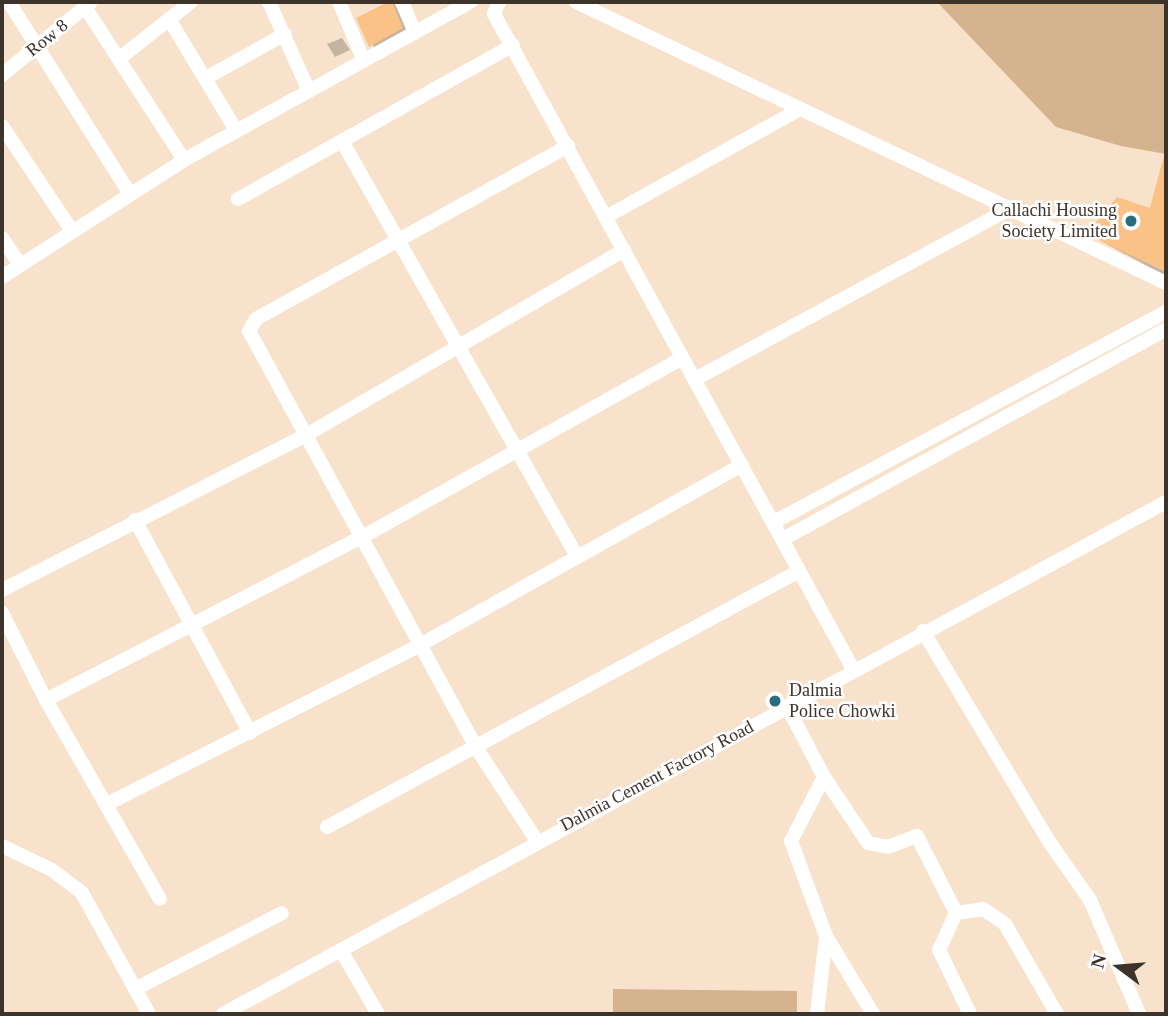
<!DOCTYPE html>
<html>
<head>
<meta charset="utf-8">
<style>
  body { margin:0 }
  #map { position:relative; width:1168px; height:1016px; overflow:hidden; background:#f8e2cc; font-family:"Times New Roman",serif }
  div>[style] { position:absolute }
  .green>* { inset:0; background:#d6b38f }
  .shadow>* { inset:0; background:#0003 }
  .building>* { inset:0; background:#fac286 }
  .street>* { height:14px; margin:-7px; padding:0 7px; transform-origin:7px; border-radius:7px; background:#fff }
  .dots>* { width:19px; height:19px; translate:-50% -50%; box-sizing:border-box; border:4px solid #fff; border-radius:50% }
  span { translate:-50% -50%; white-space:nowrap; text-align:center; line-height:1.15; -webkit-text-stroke:5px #fff; paint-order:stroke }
  .street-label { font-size:18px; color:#3c332b }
  .poi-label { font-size:18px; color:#3c332b }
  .right { translate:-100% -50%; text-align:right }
  .left { translate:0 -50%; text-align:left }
  .frame { position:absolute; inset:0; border:4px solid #3c332b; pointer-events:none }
  .north { position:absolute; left:1084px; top:932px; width:70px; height:70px; -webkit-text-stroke:5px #fff; paint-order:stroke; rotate:286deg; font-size:19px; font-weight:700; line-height:28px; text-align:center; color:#3c332b }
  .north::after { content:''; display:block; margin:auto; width:24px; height:32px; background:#3c332b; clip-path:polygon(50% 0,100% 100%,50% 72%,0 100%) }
</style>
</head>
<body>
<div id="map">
  <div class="green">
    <div style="clip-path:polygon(937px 2px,1166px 2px,1166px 154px,1121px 146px,1056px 127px)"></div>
    <div style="clip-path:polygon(613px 989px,797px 991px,797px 1014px,613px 1014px)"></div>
  </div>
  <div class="shadow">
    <div style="clip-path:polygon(394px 2px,410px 36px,378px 54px,359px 19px)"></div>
    <div style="clip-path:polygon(342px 38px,350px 50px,335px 57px,327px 44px)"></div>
    <div style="clip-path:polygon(1165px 160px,1166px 160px,1166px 276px,1088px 234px,1151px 210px)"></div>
  </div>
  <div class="building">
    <div style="clip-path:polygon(388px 2px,392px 2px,403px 28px,369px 47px,356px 18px)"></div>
    <div style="clip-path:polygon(1163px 159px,1166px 160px,1166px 272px,1086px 234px,1117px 197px,1150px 208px)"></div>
  </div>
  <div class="street">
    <div style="left:9px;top:2px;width:227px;rotate:57.8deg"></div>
    <div style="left:269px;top:2px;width:95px;rotate:65.9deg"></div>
    <div style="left:339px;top:2px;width:64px;rotate:67deg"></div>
    <div style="left:402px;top:2px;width:33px;rotate:67deg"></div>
    <div style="left:499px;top:2px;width:13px;rotate:113deg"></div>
    <div style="left:494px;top:14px;width:747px;rotate:61.27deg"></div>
    <div style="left:576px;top:2px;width:653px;rotate:25.47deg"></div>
    <div style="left:85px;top:7px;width:182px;rotate:57.1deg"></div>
    <div style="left:169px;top:19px;width:130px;rotate:58.9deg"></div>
    <div style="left:120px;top:58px;width:90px;rotate:-38.3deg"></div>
    <div style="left:2px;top:75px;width:114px;rotate:-39.3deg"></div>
    <div style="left:206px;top:78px;width:90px;rotate:-29.1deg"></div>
    <div style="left:2px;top:126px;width:126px;rotate:56.3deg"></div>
    <div style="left:342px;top:141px;width:478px;rotate:60.5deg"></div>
    <div style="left:238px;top:199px;width:315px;rotate:-29.2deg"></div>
    <div style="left:606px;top:217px;width:220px;rotate:-29.1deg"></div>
    <div style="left:2px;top:238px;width:32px;rotate:56deg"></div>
    <div style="left:2px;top:277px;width:216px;rotate:-32.7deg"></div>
    <div style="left:184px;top:160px;width:327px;rotate:-28.9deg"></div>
    <div style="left:695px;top:379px;width:355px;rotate:-28.4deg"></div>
    <div style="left:135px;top:520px;width:242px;rotate:61.6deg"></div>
    <div style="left:774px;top:522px;width:445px;rotate:-28.2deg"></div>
    <div style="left:783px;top:539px;width:437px;rotate:-28.7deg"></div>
    <div style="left:2px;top:590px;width:343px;rotate:-27deg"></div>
    <div style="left:308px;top:434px;width:366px;rotate:-30.2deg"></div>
    <div style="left:2px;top:613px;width:97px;rotate:63.2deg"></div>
    <div style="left:46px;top:700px;width:229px;rotate:60.2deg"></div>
    <div style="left:923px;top:631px;width:247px;rotate:59.1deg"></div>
    <div style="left:1050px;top:843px;width:70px;rotate:54.9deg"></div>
    <div style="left:1090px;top:900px;width:124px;rotate:66.7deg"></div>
    <div style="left:46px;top:700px;width:358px;rotate:-27.3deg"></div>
    <div style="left:364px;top:536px;width:365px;rotate:-29.2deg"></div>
    <div style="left:787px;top:706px;width:80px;rotate:62.5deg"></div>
    <div style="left:824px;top:777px;width:79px;rotate:56.3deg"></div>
    <div style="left:868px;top:843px;width:20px;rotate:11deg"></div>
    <div style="left:888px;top:847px;width:31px;rotate:-21deg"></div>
    <div style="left:917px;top:836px;width:86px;rotate:63.1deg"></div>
    <div style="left:824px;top:777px;width:72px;rotate:117.3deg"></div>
    <div style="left:791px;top:841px;width:101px;rotate:69.8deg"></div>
    <div style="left:826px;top:936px;width:91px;rotate:58.9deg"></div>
    <div style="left:107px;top:804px;width:351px;rotate:-26.9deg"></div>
    <div style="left:420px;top:645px;width:369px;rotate:-29.2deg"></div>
    <div style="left:327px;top:827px;width:537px;rotate:-28.47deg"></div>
    <div style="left:537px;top:841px;width:110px;rotate:-123.1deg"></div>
    <div style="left:477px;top:749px;width:476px;rotate:-118.6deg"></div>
    <div style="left:249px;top:331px;width:14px;rotate:-60deg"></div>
    <div style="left:256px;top:319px;width:357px;rotate:-29deg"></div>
    <div style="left:2px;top:846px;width:55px;rotate:25.6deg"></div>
    <div style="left:52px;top:870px;width:38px;rotate:37deg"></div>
    <div style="left:82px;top:893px;width:138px;rotate:61deg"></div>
    <div style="left:342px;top:952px;width:72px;rotate:59.9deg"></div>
    <div style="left:135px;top:989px;width:165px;rotate:-27.3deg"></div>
    <div style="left:223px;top:1014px;width:1073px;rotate:-28.5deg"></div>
    <div style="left:817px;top:1014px;width:79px;rotate:-83.4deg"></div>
    <div style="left:970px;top:1014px;width:71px;rotate:-115.8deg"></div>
    <div style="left:939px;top:950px;width:41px;rotate:-65.3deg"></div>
    <div style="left:956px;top:913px;width:27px;rotate:-8deg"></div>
    <div style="left:983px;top:909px;width:27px;rotate:34deg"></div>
    <div style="left:1005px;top:924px;width:104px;rotate:60deg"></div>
  </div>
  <div class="dots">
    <div style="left:1131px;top:221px;background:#2a6d7f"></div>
    <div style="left:775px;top:701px;background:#2a6d7f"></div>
  </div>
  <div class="street-label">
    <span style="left:47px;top:38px;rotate:-39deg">Row 8</span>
    <span style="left:657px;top:776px;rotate:-28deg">Dalmia Cement Factory Road</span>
  </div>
  <div class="poi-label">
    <span class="right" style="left:1117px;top:221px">Callachi Housing<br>Society Limited</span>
    <span class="left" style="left:789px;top:701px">Dalmia<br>Police Chowki</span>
  </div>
  <div class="frame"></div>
  <div class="north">N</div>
</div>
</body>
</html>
